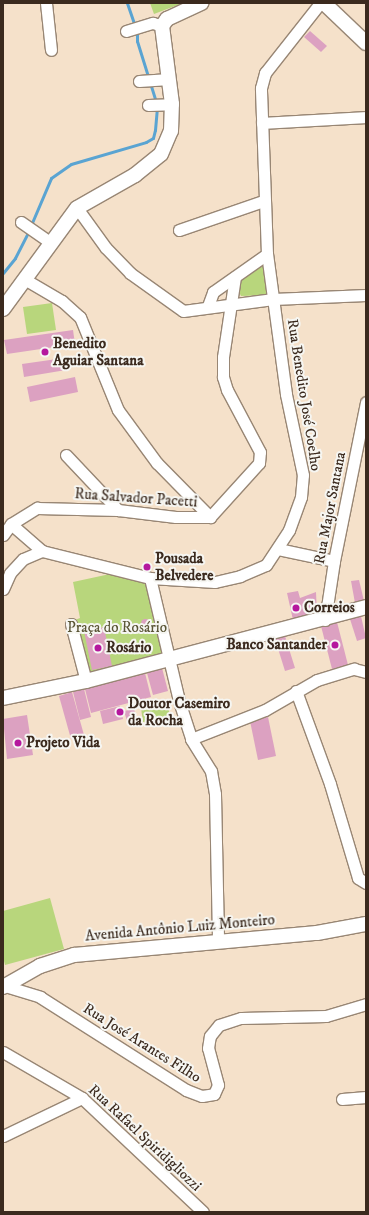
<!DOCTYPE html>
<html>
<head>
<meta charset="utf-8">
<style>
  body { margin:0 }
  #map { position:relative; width:369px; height:1215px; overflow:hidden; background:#f5e1ca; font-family:"IM FELL DW Pica",serif }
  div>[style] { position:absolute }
  .green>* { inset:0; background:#b8d67c }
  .stream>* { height:3px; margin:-1.5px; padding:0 1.5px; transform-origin:1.5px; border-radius:1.5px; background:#5aa4d2 }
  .building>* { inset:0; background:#dca1c1 }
  .round { border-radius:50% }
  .roads { filter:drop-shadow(1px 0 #988674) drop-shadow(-1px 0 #988674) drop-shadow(0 1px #988674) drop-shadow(0 -1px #988674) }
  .minor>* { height:11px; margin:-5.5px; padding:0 5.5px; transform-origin:5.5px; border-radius:5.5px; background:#fff }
  .tertiary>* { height:14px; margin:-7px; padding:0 7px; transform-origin:7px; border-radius:7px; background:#fff }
  .dots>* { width:11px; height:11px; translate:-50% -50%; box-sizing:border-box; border:2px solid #f6f6f2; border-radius:50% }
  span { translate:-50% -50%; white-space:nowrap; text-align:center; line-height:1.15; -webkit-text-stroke:4px #f6f6f2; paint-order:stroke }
  .poi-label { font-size:15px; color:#3b2a1e; font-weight:700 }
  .left { translate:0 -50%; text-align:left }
  .right { translate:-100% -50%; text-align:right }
  .street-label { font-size:15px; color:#3b2a1e }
  .park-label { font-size:15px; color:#5a5536 }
  .frame { position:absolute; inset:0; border:4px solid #3b2a1e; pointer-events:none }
</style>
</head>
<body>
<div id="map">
  <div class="green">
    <div style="clip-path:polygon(150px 3px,183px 3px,154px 14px)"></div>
    <div style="clip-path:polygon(261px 265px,265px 266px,268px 292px,266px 295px,241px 296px,238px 290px,242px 280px)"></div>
    <div style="clip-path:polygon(52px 303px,56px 330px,27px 334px,23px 307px)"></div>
    <div style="clip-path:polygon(110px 574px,138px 579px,147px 585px,162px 652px,161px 656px,89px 675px,75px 620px,80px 618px,73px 582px)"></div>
    <div style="clip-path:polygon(168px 705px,170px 718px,143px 722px,141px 708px)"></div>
    <div style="clip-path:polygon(50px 898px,64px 949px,5px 965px,3px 957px,3px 911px)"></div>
  </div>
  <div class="stream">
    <div style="left:127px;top:3px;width:24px;rotate:71deg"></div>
    <div style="left:137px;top:31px;width:10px;rotate:90deg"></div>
    <div style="left:137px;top:41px;width:64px;rotate:72.7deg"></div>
    <div style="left:31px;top:225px;width:51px;rotate:-66.9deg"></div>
    <div style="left:51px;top:178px;width:24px;rotate:-35deg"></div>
    <div style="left:71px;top:164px;width:78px;rotate:-16.3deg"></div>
    <div style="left:146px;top:142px;width:8px;rotate:-30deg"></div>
    <div style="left:153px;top:138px;width:8px;rotate:-76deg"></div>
    <div style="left:155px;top:130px;width:23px;rotate:-85deg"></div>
    <div style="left:3px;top:273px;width:19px;rotate:-51deg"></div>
    <div style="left:15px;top:258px;width:31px;rotate:-63deg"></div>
  </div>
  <div class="building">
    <div style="clip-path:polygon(310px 31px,327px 46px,321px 52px,304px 37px)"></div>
    <div style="clip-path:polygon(73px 330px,75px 344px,7px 354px,4px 340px)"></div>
    <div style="clip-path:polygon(64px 358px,66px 370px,24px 377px,22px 364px)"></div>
    <div style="clip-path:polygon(75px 377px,78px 392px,30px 402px,27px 387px)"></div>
    <div style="clip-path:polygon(359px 580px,364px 601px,355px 603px,351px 581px)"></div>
    <div style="clip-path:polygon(298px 591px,300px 598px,316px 592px,317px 615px,293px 620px,287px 593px)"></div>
    <div style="clip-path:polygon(360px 612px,366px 638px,357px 641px,349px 616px)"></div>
    <div class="round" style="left:140.5px;top:618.5px;width:9px;height:9px"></div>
    <div style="clip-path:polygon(337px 622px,348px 665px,332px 669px,321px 626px)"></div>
    <div style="clip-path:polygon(104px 627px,112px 666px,92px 670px,84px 631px)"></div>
    <div style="clip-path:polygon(285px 636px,295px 668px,285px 671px,275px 639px)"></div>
    <div style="clip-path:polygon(162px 668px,168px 691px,153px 695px,147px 673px)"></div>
    <div style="clip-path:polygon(145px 673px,151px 697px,91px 713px,85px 689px)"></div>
    <div style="clip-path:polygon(84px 689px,91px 717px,80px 720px,73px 692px)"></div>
    <div style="clip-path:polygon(72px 692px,84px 735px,71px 739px,59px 696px)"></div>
    <div style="clip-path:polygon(120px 706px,123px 719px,103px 724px,100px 711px)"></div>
    <div style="clip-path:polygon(134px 709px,137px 719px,127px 721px,124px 711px)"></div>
    <div style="clip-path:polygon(27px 715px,33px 755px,7px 759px,3px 719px)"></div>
    <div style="clip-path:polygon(268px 717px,276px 756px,258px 760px,250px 721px)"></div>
  </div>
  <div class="roads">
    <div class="minor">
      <div style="left:46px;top:3px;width:47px;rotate:83.9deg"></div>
      <div style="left:126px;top:31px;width:28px;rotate:-17deg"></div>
      <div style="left:153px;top:23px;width:9px;rotate:18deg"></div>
      <div style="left:139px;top:81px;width:30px;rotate:-4deg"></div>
      <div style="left:148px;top:105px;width:24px;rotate:-2deg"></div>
      <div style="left:262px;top:123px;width:104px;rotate:-3.3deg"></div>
      <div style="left:77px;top:208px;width:49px;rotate:54.1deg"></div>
      <div style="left:106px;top:248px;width:35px;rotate:46deg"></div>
      <div style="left:130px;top:273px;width:65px;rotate:35.6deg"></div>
      <div style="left:183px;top:311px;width:91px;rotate:-7.6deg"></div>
      <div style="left:273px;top:299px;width:93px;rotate:-2.5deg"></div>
      <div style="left:21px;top:222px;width:35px;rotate:35deg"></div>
      <div style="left:179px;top:230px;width:89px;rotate:-19deg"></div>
      <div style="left:26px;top:280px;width:42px;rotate:30.3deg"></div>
      <div style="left:62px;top:301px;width:24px;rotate:42deg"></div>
      <div style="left:80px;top:317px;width:100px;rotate:67.8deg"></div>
      <div style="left:118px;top:410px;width:66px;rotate:53.7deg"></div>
      <div style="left:157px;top:463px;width:76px;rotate:45.5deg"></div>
      <div style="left:208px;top:306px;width:15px;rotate:-70deg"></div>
      <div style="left:213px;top:292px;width:66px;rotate:-35.1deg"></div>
      <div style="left:66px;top:455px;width:76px;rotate:46.6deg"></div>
      <div style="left:11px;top:524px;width:31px;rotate:-32deg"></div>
      <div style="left:37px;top:508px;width:81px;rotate:1.4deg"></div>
      <div style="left:118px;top:510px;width:58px;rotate:6.9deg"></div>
      <div style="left:176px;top:517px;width:34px"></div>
      <div style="left:210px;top:517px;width:73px;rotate:-47.8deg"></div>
      <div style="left:259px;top:463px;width:11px;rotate:-85deg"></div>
      <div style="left:260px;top:452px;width:70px;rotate:-118deg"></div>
      <div style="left:227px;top:390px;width:14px;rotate:-107deg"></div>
      <div style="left:223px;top:377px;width:20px;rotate:-90deg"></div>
      <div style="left:223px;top:357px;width:81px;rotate:-81.5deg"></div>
      <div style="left:3px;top:535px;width:14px;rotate:-54deg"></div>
      <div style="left:11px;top:524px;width:41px;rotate:41.1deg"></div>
      <div style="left:278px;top:549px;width:57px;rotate:12.1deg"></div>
      <div style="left:150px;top:578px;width:126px;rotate:76.7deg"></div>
      <div style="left:179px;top:701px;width:40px;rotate:72deg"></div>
      <div style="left:191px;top:739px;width:38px;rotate:58deg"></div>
      <div style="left:211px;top:771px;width:23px;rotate:80deg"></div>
      <div style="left:215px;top:794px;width:146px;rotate:88.8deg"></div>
      <div style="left:3px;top:589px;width:17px;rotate:-66deg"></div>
      <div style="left:10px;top:573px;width:19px;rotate:-47deg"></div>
      <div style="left:23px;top:559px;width:21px;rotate:-23deg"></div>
      <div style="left:42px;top:551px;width:111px;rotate:14deg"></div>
      <div style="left:150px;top:578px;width:65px;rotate:3.5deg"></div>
      <div style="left:215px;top:582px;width:26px;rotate:-13deg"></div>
      <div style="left:240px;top:576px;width:28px;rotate:-23deg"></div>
      <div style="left:266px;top:565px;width:42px;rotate:-56.7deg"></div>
      <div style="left:289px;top:530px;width:35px;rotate:-70deg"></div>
      <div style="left:301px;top:497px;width:22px;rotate:-85deg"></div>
      <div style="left:303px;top:475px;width:83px;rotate:-101.9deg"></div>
      <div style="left:286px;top:394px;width:141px;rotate:-97.7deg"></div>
      <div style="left:267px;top:254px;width:166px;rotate:-92.1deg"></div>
      <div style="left:261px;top:88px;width:16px;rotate:-75deg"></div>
      <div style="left:265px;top:73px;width:89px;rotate:-51.8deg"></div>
      <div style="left:325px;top:620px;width:60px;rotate:-81.3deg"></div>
      <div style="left:334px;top:561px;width:162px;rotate:-78.6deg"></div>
      <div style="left:71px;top:624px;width:59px;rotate:75.3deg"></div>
      <div style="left:296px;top:691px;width:99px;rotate:69.9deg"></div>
      <div style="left:330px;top:784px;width:98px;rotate:73.4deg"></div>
      <div style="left:358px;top:878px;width:9px;rotate:32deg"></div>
      <div style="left:191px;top:739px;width:79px;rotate:-21.4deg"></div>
      <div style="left:265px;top:710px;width:60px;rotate:-30deg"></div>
      <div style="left:317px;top:680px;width:39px;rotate:-17deg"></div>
      <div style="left:354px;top:669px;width:12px;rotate:14deg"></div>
      <div style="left:5px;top:986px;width:37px;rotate:17deg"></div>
      <div style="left:40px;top:997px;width:173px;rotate:32.5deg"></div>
      <div style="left:186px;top:1090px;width:17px;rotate:21deg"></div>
      <div style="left:202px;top:1096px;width:12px;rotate:-9deg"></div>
      <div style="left:214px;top:1094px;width:10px;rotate:-66deg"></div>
      <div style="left:218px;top:1085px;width:38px;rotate:-105deg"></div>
      <div style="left:208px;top:1048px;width:12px;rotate:-81deg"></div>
      <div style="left:210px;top:1036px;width:14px;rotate:-51deg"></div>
      <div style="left:219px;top:1025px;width:23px;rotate:-18deg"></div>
      <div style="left:241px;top:1018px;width:85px;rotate:-1.3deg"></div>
      <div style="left:326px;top:1016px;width:42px;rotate:-16.7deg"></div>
      <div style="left:3px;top:1052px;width:91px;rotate:30.2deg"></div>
      <div style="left:82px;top:1098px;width:166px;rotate:43.3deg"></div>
      <div style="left:342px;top:1099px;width:24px;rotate:-5deg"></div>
      <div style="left:3px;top:1136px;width:88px;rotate:-25.7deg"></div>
    </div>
    <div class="tertiary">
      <div style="left:324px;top:3px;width:58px;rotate:43.6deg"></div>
      <div style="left:3px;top:309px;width:125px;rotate:-53.8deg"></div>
      <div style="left:77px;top:208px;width:67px;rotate:-29.6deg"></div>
      <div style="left:135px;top:175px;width:33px;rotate:-39deg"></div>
      <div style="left:161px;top:154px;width:25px;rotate:-67deg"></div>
      <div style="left:171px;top:131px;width:27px;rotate:-88deg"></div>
      <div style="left:172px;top:104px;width:79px;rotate:-97.3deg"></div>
      <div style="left:162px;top:26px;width:9px;rotate:-54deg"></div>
      <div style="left:167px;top:19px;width:38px;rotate:-25deg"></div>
      <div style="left:3px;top:698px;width:85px;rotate:-11.6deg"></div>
      <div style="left:86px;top:681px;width:290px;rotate:-14.8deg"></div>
      <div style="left:3px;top:987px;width:43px;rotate:-29.6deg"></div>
      <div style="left:40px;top:966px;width:36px;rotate:-18deg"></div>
      <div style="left:74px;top:955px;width:244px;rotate:-5.2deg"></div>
      <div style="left:317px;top:933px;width:50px;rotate:-10.4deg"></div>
    </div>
  </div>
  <div class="dots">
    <div style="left:45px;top:352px;background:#b5179e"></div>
    <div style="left:147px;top:567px;background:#b5179e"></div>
    <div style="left:296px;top:608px;background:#b5179e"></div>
    <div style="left:335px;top:645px;background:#b5179e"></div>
    <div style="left:98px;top:648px;background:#b5179e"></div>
    <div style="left:120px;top:712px;background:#b5179e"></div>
    <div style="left:18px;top:743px;background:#b5179e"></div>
  </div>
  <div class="poi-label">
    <span class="left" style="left:53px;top:352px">Benedito<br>Aguiar Santana</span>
    <span class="left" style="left:155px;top:567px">Pousada<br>Belvedere</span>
    <span class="left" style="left:304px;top:608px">Correios</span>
    <span class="right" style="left:327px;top:645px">Banco Santander</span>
    <span class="left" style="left:106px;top:648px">Rosário</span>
    <span class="left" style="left:128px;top:712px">Doutor Casemiro<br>da Rocha</span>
    <span class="left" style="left:26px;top:743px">Projeto Vida</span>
  </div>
  <div class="street-label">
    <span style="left:304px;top:395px;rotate:81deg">Rua Benedito José Coelho</span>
    <span style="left:136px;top:498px;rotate:4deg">Rua Salvador Pacetti</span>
    <span style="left:330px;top:508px;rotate:-79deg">Rua Major Santana</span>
    <span style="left:180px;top:928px;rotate:-5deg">Avenida Antônio Luiz Monteiro</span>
    <span style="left:142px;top:1043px;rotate:32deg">Rua José Arantes Filho</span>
    <span style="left:145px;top:1138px;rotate:43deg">Rua Rafael Spiridigliozzi</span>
  </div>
  <div class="park-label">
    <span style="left:117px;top:628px">Praça do Rosário</span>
  </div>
  <div class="frame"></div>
</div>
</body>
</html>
